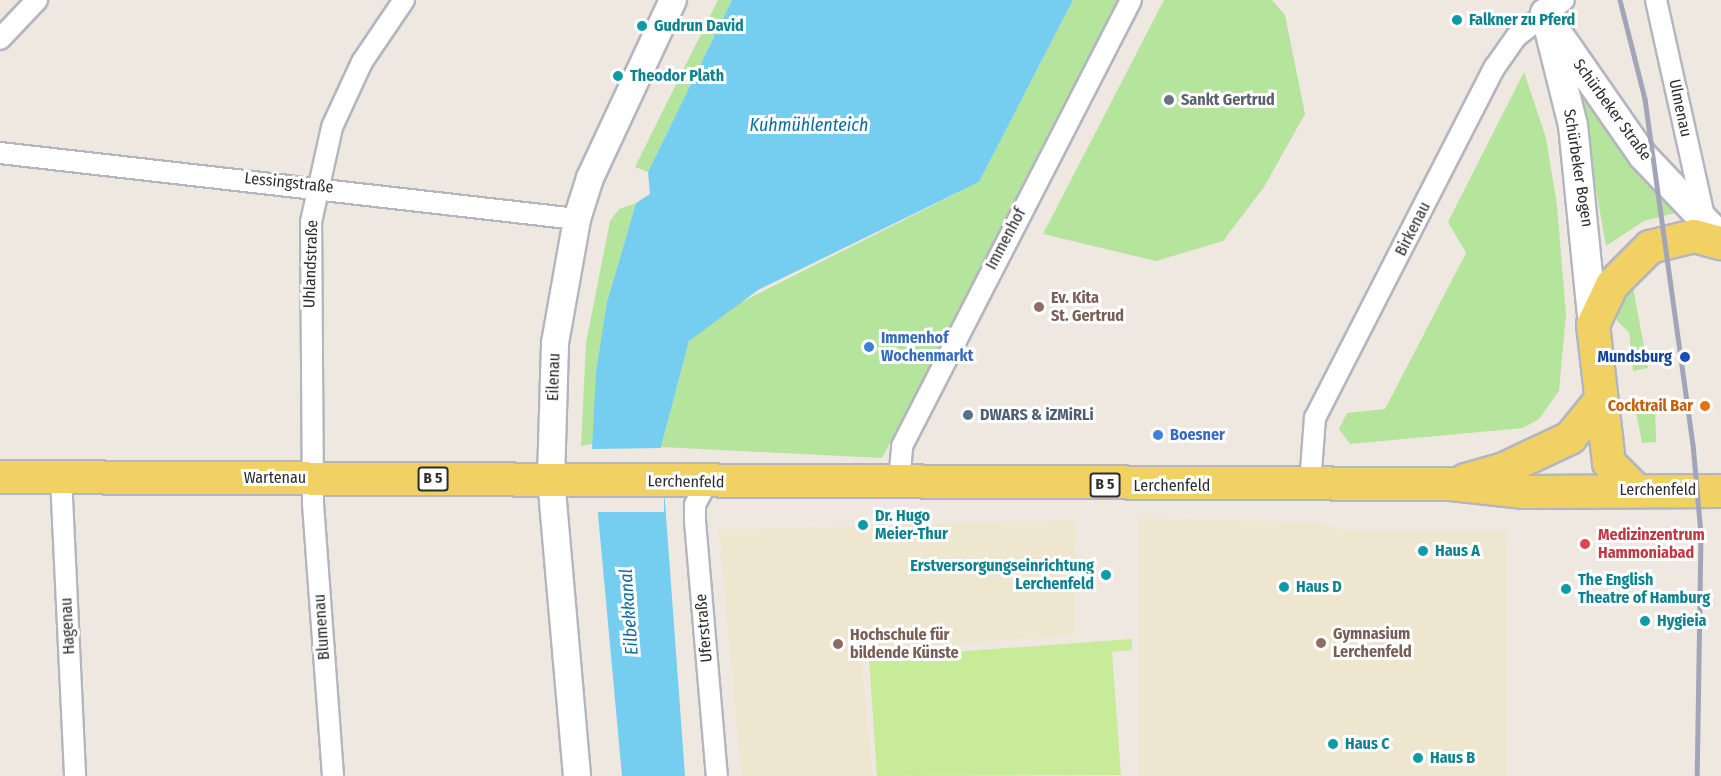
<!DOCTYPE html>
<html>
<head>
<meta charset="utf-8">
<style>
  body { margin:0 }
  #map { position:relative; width:1721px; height:776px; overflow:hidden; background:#eee8e0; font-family:"Fira Sans Condensed",sans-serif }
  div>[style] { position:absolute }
  .education>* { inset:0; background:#efe6d0 }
  .green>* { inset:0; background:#b5e49d }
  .pitch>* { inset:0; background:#c8eb99 }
  .water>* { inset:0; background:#75cdef }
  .pier>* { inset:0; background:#eee8e0 }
  .roads { filter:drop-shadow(2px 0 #b3b6c0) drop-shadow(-2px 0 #b3b6c0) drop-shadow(0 2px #b3b6c0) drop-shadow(0 -2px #b3b6c0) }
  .minor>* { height:20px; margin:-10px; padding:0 10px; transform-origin:10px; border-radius:10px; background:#fff }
  .tertiary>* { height:26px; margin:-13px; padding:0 13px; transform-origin:13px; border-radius:13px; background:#fff }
  .secondary>* { height:28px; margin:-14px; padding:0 14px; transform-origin:14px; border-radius:14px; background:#fff }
  .primary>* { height:32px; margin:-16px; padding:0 16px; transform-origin:16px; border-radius:16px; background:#f1d163 }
  .rail>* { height:4.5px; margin:-2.25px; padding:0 2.25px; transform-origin:2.25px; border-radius:2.25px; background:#a2a5b7 }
  .dots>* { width:16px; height:16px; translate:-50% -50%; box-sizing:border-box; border:3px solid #fff; border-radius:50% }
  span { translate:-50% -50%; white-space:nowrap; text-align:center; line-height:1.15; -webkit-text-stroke:6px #fff; paint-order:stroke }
  .shield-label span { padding:2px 4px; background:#fff; border:2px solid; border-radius:4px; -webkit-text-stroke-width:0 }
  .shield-label { font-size:15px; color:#2d2d2d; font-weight:700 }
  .culture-label { font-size:16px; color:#0d838f; font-weight:700 }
  .left { translate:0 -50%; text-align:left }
  .right { translate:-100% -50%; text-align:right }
  .worship-label { font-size:16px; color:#5b616d; font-weight:700 }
  .street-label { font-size:16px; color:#2d2d2d }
  .education-label { font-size:16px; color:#785e54; font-weight:700 }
  .shop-label { font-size:16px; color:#366cbe; font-weight:700 }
  .transit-label { font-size:16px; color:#164399; font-weight:700 }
  .food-label { font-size:16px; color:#c56008; font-weight:700 }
  .service-label { font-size:16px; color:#4e5e75; font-weight:700 }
  .health-label { font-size:16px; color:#be3a42; font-weight:700 }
  .water-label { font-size:18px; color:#0e6ca0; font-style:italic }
</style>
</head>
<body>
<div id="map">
  <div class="education">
    <div style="clip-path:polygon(1139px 518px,1319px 523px,1339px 530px,1507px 531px,1506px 776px,1139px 776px)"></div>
    <div style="clip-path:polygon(1076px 520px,1074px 635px,861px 652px,872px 776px,742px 776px,719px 530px)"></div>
  </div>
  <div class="green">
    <div style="clip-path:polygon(718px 0,732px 0,648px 172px,635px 167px)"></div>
    <div style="clip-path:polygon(1073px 0,1122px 0,882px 458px,661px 447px,689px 341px,722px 312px,979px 182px)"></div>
    <div style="clip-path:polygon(1164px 0,1272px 0,1285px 15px,1305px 114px,1264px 187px,1223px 241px,1156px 261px,1043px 234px)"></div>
    <div style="clip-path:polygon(1524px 72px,1546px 138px,1557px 205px,1566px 314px,1559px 391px,1539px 419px,1523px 428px,1350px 444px,1339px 429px,1347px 413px,1385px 409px,1466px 253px,1448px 222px)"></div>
    <div style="clip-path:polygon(1578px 87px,1621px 149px,1674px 208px,1675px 213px,1644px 221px,1606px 246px)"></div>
    <div style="clip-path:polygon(636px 203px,607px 302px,592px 444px,581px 446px,586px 343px,610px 221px,619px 209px)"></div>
    <div style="clip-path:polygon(1632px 282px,1648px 368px,1633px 371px,1629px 332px,1617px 321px,1617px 313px)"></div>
    <div style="clip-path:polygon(1648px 399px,1655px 403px,1656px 442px,1642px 443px,1635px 407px)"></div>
  </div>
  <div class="pitch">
    <div style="clip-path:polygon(1132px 639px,1132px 650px,1112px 652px,1121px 775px,877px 776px,869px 658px)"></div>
  </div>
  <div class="water">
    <div style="clip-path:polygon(732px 0,1073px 0,979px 182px,758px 290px,689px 341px,661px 447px,685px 776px,622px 776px,592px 448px,596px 373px,607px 302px,636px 203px,650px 194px,648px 172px)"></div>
  </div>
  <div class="pier">
    <div style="clip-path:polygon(664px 448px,664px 512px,595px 512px,590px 449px)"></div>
  </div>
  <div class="roads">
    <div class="minor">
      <div style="left:1656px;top:0;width:221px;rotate:77.5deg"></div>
      <div style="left:0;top:39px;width:54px;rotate:-46.5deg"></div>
      <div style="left:0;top:153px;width:581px;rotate:6.53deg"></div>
      <div style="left:61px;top:477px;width:299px;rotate:87.3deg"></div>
      <div style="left:707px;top:482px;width:26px;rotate:118deg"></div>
      <div style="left:695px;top:505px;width:16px;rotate:90deg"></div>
      <div style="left:695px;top:521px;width:256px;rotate:85.1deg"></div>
      <div style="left:899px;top:483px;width:37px;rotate:-85deg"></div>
      <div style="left:902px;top:446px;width:501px;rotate:-62.82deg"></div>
      <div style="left:1310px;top:484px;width:66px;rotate:-85.7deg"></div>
      <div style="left:1315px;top:418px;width:394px;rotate:-62.9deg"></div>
      <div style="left:1495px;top:67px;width:38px;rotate:-55deg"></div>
      <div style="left:1517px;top:36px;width:59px;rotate:-37.5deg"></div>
      <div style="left:333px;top:776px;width:274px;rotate:-94.2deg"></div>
      <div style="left:313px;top:503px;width:281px;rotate:-90.4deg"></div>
      <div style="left:311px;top:222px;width:97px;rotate:-77.5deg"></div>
      <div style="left:332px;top:127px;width:72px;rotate:-65.2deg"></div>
      <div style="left:362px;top:62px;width:75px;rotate:-55.9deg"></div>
    </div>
    <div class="tertiary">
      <div style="left:577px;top:776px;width:298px;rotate:-95deg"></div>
      <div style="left:551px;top:479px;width:136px;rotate:-88.3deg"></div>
      <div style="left:555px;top:343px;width:126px;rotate:-79.9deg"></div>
      <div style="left:577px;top:219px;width:43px;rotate:-72.4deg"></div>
      <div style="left:590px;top:178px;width:196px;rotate:-65deg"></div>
    </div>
    <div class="secondary">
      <div style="left:1545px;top:13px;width:115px;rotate:76deg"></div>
      <div style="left:1573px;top:125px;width:201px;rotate:84.3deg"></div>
      <div style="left:1561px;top:38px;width:144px;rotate:55.2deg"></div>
      <div style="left:1643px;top:156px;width:113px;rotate:46.4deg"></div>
    </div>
    <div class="primary">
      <div style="left:0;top:477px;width:1451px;rotate:0.28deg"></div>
      <div style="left:1451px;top:484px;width:74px;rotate:6.2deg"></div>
      <div style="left:1525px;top:492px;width:196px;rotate:-0.3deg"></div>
      <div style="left:1466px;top:480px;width:37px;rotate:-16deg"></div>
      <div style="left:1502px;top:470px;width:75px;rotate:-25.2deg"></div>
      <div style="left:1570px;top:438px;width:46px;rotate:-51.1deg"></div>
      <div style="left:1636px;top:490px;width:38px;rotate:-135deg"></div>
      <div style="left:1609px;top:463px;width:139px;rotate:-96.6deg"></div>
      <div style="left:1593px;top:325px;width:44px;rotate:-64.6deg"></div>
      <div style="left:1612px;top:285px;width:54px;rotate:-45deg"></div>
      <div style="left:1650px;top:247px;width:45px;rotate:-14deg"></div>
      <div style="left:1694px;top:236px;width:28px;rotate:15deg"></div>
    </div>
  </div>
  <div class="rail">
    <div style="left:1620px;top:0;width:102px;rotate:75.8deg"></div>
    <div style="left:1645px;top:99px;width:348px;rotate:82.1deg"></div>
    <div style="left:1693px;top:444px;width:90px;rotate:84.9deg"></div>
    <div style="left:1701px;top:534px;width:242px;rotate:90.9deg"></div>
  </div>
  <div class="dots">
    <div style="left:1457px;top:20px;background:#0f9aa8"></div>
    <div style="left:642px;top:26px;background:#0f9aa8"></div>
    <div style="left:618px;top:76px;background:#0f9aa8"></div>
    <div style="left:1169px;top:100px;background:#6b7280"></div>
    <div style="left:1039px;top:307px;background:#8d6e63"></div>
    <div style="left:869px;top:347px;background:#3f7fe0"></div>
    <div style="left:1685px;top:357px;background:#1a4fb4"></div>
    <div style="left:1705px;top:406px;background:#e8710a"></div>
    <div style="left:968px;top:415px;background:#5c6f8a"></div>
    <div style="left:1158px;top:435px;background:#3f7fe0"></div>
    <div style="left:863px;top:525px;background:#0f9aa8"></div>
    <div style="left:1585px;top:544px;background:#e0444e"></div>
    <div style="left:1423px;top:551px;background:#0f9aa8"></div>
    <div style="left:1106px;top:575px;background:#0f9aa8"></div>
    <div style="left:1284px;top:587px;background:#0f9aa8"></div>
    <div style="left:1566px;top:589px;background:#0f9aa8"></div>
    <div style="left:1645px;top:621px;background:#0f9aa8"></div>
    <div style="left:1321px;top:643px;background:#8d6e63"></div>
    <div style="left:838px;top:644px;background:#8d6e63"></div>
    <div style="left:1333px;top:744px;background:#0f9aa8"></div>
    <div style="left:1418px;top:758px;background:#0f9aa8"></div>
  </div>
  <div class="shield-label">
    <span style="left:433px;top:479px">B 5</span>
    <span style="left:1105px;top:485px">B 5</span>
  </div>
  <div class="culture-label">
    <span class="left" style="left:1469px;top:20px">Falkner zu Pferd</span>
    <span class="left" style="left:654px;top:26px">Gudrun David</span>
    <span class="left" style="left:630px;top:76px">Theodor Plath</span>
    <span class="left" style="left:875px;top:525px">Dr. Hugo<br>Meier-Thur</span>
    <span class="left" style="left:1435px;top:551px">Haus A</span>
    <span class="right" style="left:1094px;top:575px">Erstversorgungseinrichtung<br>Lerchenfeld</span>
    <span class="left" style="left:1578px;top:589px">The English<br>Theatre of Hamburg</span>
    <span class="left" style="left:1296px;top:587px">Haus D</span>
    <span class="left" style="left:1657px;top:621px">Hygieia</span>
    <span class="left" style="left:1345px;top:744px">Haus C</span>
    <span class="left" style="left:1430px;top:758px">Haus B</span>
  </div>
  <div class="worship-label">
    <span class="left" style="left:1181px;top:100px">Sankt Gertrud</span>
  </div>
  <div class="street-label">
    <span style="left:1680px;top:108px;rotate:78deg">Ulmenau</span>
    <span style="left:1612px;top:110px;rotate:54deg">Schürbeker Straße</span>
    <span style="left:1578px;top:168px;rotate:81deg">Schürbeker Bogen</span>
    <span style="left:289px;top:183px;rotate:6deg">Lessingstraße</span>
    <span style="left:1413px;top:229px;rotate:-63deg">Birkenau</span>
    <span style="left:1006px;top:239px;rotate:-62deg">Immenhof</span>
    <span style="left:311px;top:264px;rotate:-88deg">Uhlandstraße</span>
    <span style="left:554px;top:377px;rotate:-88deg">Eilenau</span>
    <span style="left:275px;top:478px">Wartenau</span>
    <span style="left:686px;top:482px;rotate:1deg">Lerchenfeld</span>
    <span style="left:1172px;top:486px">Lerchenfeld</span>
    <span style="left:1658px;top:490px">Lerchenfeld</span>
    <span style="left:68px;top:626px;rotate:-93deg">Hagenau</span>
    <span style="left:322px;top:627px;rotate:-94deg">Blumenau</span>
    <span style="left:704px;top:628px;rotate:-95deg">Uferstraße</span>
  </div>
  <div class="education-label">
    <span class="left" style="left:1051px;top:307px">Ev. Kita<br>St. Gertrud</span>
    <span class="left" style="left:1333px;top:643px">Gymnasium<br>Lerchenfeld</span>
    <span class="left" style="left:850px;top:644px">Hochschule für<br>bildende Künste</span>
  </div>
  <div class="shop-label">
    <span class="left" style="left:881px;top:347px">Immenhof<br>Wochenmarkt</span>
    <span class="left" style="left:1170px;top:435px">Boesner</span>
  </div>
  <div class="transit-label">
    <span class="right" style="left:1672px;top:357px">Mundsburg</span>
  </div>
  <div class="food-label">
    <span class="right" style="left:1693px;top:406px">Cocktrail Bar</span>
  </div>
  <div class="service-label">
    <span class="left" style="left:980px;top:415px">DWARS &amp; iZMiRLi</span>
  </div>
  <div class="health-label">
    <span class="left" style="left:1598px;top:544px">Medizinzentrum<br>Hammoniabad</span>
  </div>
  <div class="water-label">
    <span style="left:809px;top:125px">Kuhmühlenteich</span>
    <span style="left:629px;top:612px;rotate:-94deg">Eilbekkanal</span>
  </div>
</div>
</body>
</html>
